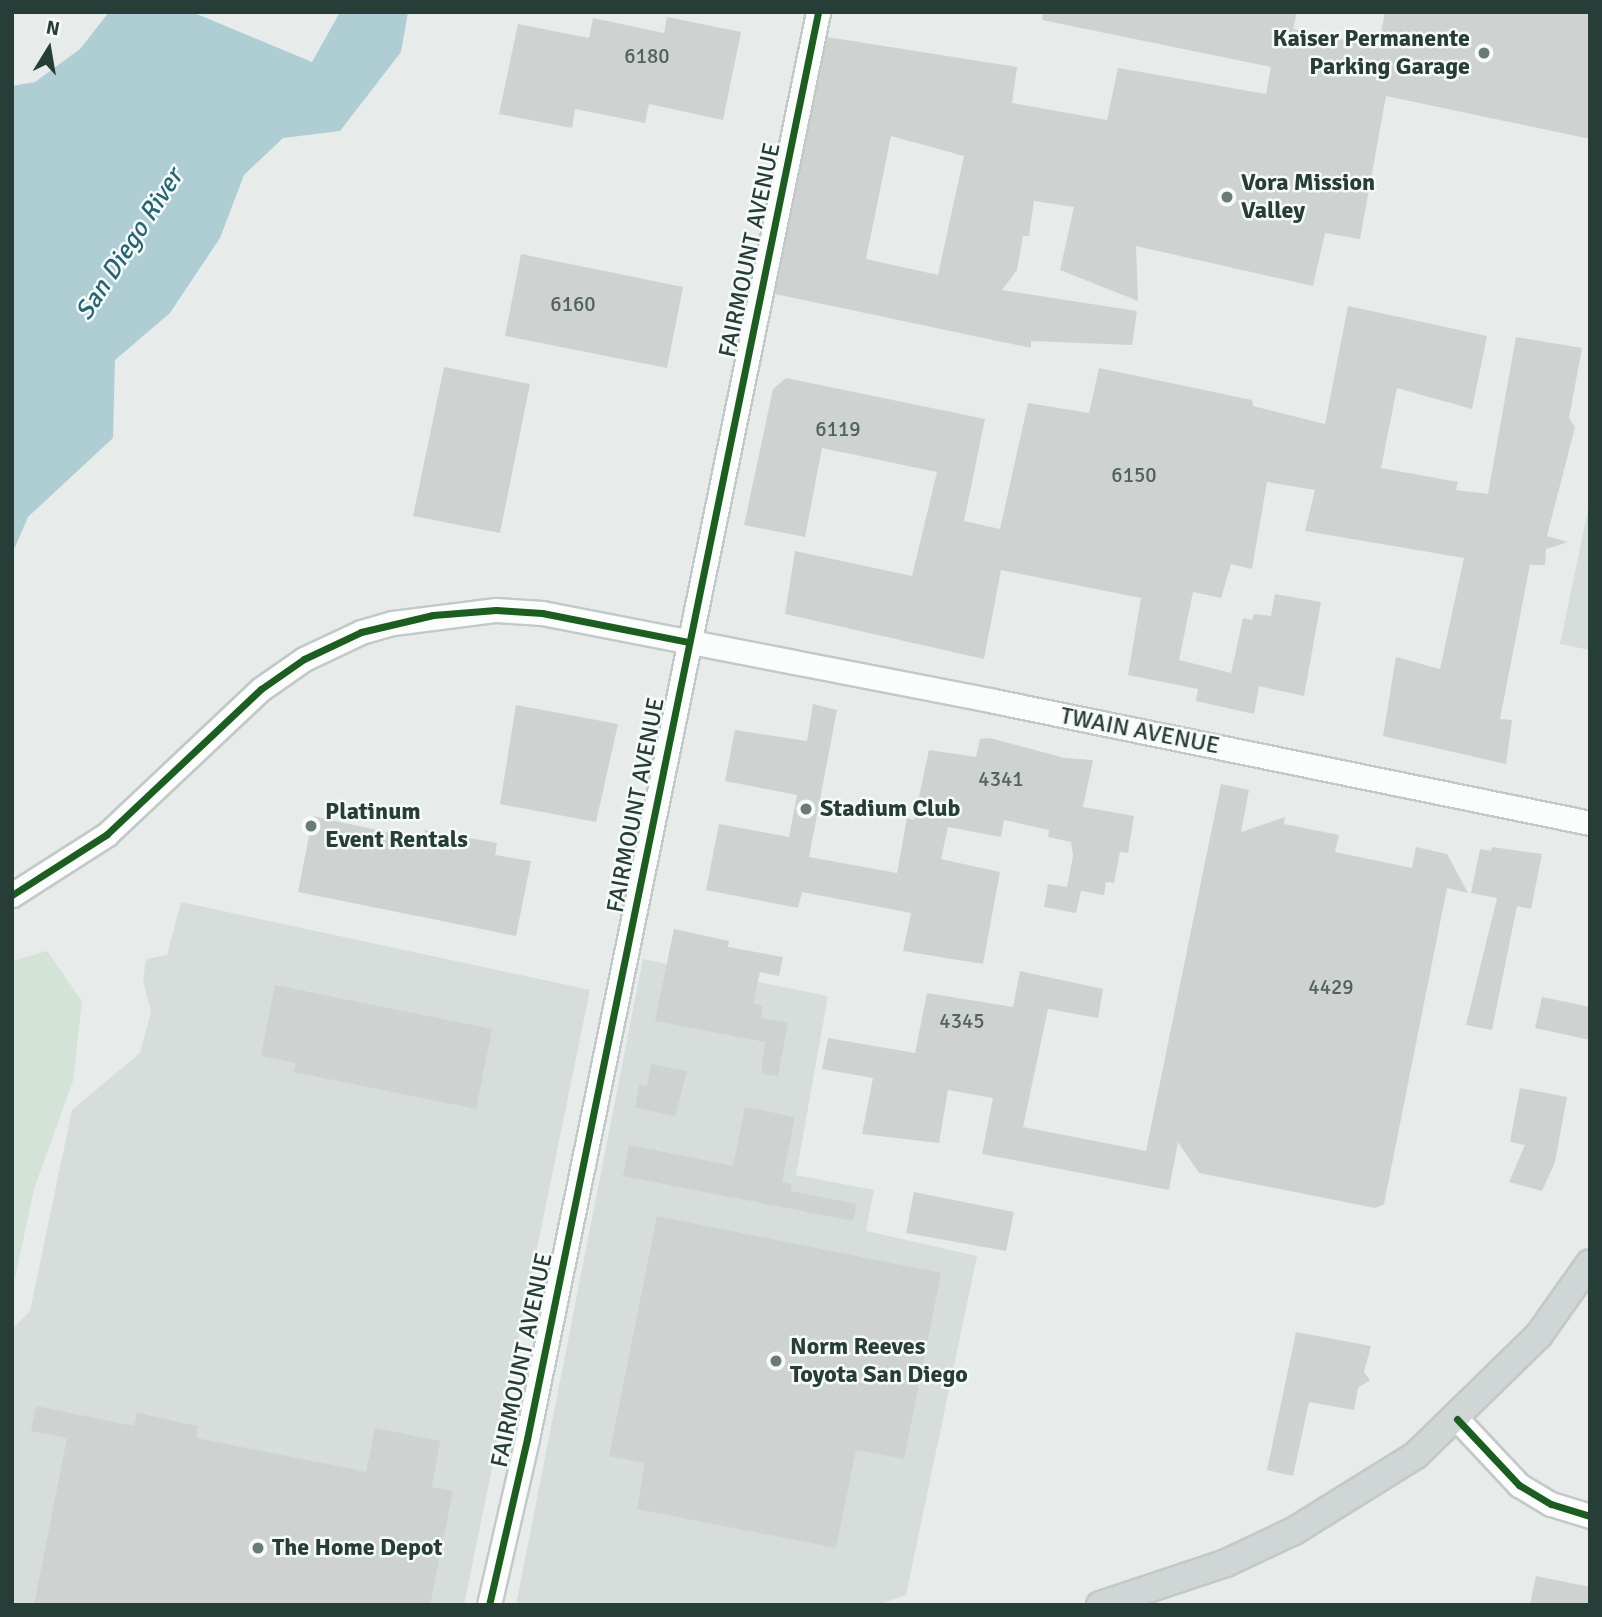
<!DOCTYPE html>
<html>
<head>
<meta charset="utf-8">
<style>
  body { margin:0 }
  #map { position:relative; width:1602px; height:1617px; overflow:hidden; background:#e7ecea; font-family:Signika,sans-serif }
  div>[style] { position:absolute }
  .built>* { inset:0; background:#d6ddda }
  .green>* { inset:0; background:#d3e3d8 }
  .water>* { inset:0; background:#aeced4 }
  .building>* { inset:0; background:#ced3d1 }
  .roads { filter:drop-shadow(2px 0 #c3c9c7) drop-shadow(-2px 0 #c3c9c7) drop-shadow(0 2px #c3c9c7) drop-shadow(0 -2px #c3c9c7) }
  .secondary>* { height:23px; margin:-11.5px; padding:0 11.5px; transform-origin:11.5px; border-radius:11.5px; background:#fbfcfc }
  .primary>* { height:26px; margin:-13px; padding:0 13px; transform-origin:13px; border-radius:13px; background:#d0d6d5 }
  .cycleway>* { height:7px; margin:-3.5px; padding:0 3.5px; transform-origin:3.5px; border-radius:3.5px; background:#1b5e20 }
  .dots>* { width:19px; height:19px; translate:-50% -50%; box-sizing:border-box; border:4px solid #f6faf8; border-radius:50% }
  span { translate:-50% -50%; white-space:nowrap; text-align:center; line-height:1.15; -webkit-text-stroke:5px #f6faf8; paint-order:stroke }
  .number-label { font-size:21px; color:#52635f }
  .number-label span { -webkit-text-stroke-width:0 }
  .poi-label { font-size:24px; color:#273d38; font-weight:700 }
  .right { translate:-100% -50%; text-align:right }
  .left { translate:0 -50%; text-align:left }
  .street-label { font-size:24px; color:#273d38 }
  .water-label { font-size:26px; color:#276473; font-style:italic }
  .frame { position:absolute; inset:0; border:14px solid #273d38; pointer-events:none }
  .north { position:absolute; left:14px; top:14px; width:70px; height:70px; -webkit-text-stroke:5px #f6faf8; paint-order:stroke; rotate:11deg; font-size:19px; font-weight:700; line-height:28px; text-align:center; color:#273d38 }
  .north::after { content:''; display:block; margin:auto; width:24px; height:32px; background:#273d38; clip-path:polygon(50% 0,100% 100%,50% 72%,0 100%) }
</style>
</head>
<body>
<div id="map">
  <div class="built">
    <div style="clip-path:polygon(1590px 500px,1590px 650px,1560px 644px)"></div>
    <div style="clip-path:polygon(181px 902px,590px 990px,464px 1605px,12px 1605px,12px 1329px,30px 1311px,72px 1110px,140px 1053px,151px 1012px,143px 981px,146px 959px,167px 955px)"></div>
    <div style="clip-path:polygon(643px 959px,828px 996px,796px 1175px,874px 1190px,866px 1231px,977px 1256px,906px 1595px,878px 1605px,516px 1605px)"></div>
  </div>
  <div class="green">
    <div style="clip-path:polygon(47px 951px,82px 1001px,73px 1081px,34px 1189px,12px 1293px,12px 961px)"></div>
  </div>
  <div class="water">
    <div style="clip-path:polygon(109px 12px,192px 12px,312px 62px,340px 12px,408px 12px,401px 52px,340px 131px,283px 138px,244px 175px,220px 238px,170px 313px,115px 360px,113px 438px,28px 517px,12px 554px,12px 86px,35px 82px,80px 49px)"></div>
  </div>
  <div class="building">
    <div style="clip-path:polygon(evenodd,1043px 12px,1297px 12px,1293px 29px,1378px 47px,1385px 12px,1590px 12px,1590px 139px,1386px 96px,1360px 239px,1325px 233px,1313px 286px,1136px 246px,1138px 301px,1060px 270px,1074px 207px,1034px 201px,1029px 236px,1023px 236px,1017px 270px,1002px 290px,1137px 311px,1132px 345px,1031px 341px,1031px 348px,775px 294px,827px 37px,1017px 67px,1012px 103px,1107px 120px,1118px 68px,1266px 94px,1271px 67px,1042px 20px,1043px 12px,891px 136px,964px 156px,938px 275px,866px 259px,891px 136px)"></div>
    <div style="clip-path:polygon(667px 17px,741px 32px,723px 120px,649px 104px,645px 123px,575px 109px,572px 128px,499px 114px,518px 24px,589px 38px,593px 18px,664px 33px)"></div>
    <div style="clip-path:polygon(521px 254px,683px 287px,667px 368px,505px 336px)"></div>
    <div style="clip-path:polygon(1348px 306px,1487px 336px,1472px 409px,1397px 388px,1381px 468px,1458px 482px,1456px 490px,1488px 494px,1516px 337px,1582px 348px,1569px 418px,1575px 427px,1547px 536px,1568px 542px,1546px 549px,1545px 565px,1530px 565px,1500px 719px,1512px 720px,1506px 764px,1383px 736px,1396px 657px,1440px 669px,1464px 558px,1305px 531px,1315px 490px,1267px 482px,1252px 569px,1231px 564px,1221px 598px,1193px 592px,1179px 660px,1231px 673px,1243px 618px,1252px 620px,1254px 614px,1271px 616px,1275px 594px,1321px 602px,1304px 696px,1259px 686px,1254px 714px,1196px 701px,1198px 689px,1128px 675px,1141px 598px,1001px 570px,984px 659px,785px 614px,795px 551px,912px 576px,937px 472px,822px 448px,805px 537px,744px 525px,773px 389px,786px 378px,985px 419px,964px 521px,1000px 529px,1028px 403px,1089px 413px,1099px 368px,1252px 400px,1253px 406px,1325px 424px)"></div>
    <div style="clip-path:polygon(444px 367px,530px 384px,500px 533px,413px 516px)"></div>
    <div style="clip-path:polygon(813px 704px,837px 710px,809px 857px,897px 873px,907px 818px,914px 820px,929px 750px,976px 757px,980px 739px,990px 738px,1065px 758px,1093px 760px,1083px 807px,1134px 816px,1128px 853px,1120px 852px,1114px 883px,1106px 882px,1104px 895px,1081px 891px,1076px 913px,1044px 907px,1048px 884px,1067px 887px,1073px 856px,1071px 842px,1048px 837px,1049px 830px,1004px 820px,1001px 837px,948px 827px,941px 859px,1000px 872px,983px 964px,903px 951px,911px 913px,802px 892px,798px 908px,706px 890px,719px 824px,789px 837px,797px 795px,725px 781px,735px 730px,807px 741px)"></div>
    <div style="clip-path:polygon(516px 705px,618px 724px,596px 822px,500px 804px)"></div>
    <div style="clip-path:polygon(1221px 784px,1249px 790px,1241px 832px,1285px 817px,1284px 824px,1339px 835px,1335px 852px,1412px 868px,1416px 847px,1447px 854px,1468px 893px,1447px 888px,1384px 1204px,1375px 1208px,1199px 1173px,1178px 1142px,1169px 1190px,982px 1154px,993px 1098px,948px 1090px,939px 1143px,862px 1134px,873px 1078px,822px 1069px,828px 1038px,915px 1053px,927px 993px,1013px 1007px,1020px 971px,1103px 989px,1098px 1018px,1048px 1009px,1023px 1127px,1146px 1151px)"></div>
    <div style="clip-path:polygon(313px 816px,422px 840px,425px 830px,497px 843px,495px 855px,531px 861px,516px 936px,298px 892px)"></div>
    <div style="clip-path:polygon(1492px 847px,1542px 854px,1531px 909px,1517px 906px,1492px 1030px,1466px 1025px,1497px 898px,1471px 893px,1480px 849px,1491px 851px)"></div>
    <div style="clip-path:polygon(674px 929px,729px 941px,728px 947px,783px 957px,779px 976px,760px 972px,753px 1003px,763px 1006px,761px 1018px,788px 1023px,778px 1076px,761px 1074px,765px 1042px,655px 1021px)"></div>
    <div style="clip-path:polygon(275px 985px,492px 1029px,476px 1109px,294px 1072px,296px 1063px,261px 1056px)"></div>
    <div style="clip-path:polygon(1542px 997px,1590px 1007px,1590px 1040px,1535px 1028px)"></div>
    <div style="clip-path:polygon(651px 1064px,687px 1071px,675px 1116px,635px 1108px,639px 1085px,647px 1086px)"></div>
    <div style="clip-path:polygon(1520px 1088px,1567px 1097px,1555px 1162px,1542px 1191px,1509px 1182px,1525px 1145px,1510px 1142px)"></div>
    <div style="clip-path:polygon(745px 1107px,795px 1117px,782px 1182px,792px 1184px,790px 1191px,857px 1204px,853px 1221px,623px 1176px,629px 1145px,733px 1166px)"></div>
    <div style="clip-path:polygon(914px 1192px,1014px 1212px,1006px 1251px,906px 1233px)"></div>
    <div style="clip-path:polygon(657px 1216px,941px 1273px,904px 1459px,856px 1450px,836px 1548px,637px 1509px,645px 1463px,609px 1456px)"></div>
    <div style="clip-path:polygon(1296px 1332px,1371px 1346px,1364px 1372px,1370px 1380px,1358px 1388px,1354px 1410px,1309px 1402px,1293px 1476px,1267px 1470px)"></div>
    <div style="clip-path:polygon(36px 1406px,134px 1426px,137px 1413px,198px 1426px,196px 1438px,366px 1472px,375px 1428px,440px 1441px,432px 1487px,453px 1491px,430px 1605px,34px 1605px,67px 1438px,31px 1431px)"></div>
    <div style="clip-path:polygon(1536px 1576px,1590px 1587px,1590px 1605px,1530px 1605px)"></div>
  </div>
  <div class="roads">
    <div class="secondary">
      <div style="left:12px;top:895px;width:112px;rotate:-32.6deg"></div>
      <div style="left:106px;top:835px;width:213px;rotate:-43.3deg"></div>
      <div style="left:261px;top:689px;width:52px;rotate:-34.9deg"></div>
      <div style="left:304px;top:659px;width:63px;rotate:-25.3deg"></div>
      <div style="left:361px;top:632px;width:33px;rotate:-16deg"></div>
      <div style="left:393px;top:623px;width:104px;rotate:-7.2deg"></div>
      <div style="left:496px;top:610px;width:46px;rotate:3.7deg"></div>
      <div style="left:542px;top:613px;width:460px;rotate:11deg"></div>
      <div style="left:994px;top:701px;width:608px;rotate:11.57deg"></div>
      <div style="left:1457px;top:1419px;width:91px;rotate:46.8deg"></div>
      <div style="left:1519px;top:1485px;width:37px;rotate:31deg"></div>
      <div style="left:1551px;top:1504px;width:41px;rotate:17.1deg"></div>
      <div style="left:489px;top:1605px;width:170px;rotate:-77.1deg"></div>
      <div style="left:527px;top:1439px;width:1456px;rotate:-78.47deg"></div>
    </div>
    <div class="primary">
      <div style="left:1100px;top:1605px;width:133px;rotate:-18.4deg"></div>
      <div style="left:1226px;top:1563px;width:75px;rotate:-25.2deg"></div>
      <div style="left:1294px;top:1531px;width:144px;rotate:-31.9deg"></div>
      <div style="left:1416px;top:1455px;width:172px;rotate:-44.3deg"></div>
      <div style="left:1539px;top:1335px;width:88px;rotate:-54.7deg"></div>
    </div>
  </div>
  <div class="cycleway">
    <div style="left:12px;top:895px;width:112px;rotate:-32.6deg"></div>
    <div style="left:106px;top:835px;width:213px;rotate:-43.3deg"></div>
    <div style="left:261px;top:689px;width:52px;rotate:-34.9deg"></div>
    <div style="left:304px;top:659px;width:63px;rotate:-25.3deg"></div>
    <div style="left:361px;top:632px;width:74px;rotate:-13.3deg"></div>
    <div style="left:433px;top:615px;width:63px;rotate:-4.5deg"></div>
    <div style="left:496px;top:610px;width:46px;rotate:3.7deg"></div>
    <div style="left:542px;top:613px;width:150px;rotate:11.2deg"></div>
    <div style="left:1457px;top:1419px;width:91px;rotate:46.8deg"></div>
    <div style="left:1519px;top:1485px;width:37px;rotate:31deg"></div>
    <div style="left:1551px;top:1504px;width:41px;rotate:17.1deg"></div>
    <div style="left:489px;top:1605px;width:170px;rotate:-77.1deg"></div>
    <div style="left:527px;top:1439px;width:1456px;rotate:-78.47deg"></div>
  </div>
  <div class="dots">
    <div style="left:1484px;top:53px;background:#6a7a76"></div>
    <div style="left:1227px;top:197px;background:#6a7a76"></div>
    <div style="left:806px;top:809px;background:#6a7a76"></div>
    <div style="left:311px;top:826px;background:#6a7a76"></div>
    <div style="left:776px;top:1361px;background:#6a7a76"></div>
    <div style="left:258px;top:1548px;background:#6a7a76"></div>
  </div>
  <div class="number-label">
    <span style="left:647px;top:56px">6180</span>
    <span style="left:573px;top:304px">6160</span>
    <span style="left:838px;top:429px">6119</span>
    <span style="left:1134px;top:475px">6150</span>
    <span style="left:1001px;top:779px">4341</span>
    <span style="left:1331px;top:987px">4429</span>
    <span style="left:962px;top:1021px">4345</span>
  </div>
  <div class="poi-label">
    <span class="right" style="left:1470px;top:53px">Kaiser Permanente<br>Parking Garage</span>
    <span class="left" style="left:1241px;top:197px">Vora Mission<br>Valley</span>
    <span class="left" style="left:820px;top:809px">Stadium Club</span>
    <span class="left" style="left:325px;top:826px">Platinum<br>Event Rentals</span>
    <span class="left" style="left:790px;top:1361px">Norm Reeves<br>Toyota San Diego</span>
    <span class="left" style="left:272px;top:1548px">The Home Depot</span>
  </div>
  <div class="street-label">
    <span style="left:750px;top:250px;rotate:-78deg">FAIRMOUNT AVENUE</span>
    <span style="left:1140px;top:731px;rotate:11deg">TWAIN AVENUE</span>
    <span style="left:636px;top:805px;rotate:-79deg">FAIRMOUNT AVENUE</span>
    <span style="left:522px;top:1360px;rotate:-78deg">FAIRMOUNT AVENUE</span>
  </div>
  <div class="water-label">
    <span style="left:130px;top:245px;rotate:-57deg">San Diego River</span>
  </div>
  <div class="frame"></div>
  <div class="north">N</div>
</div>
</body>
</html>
